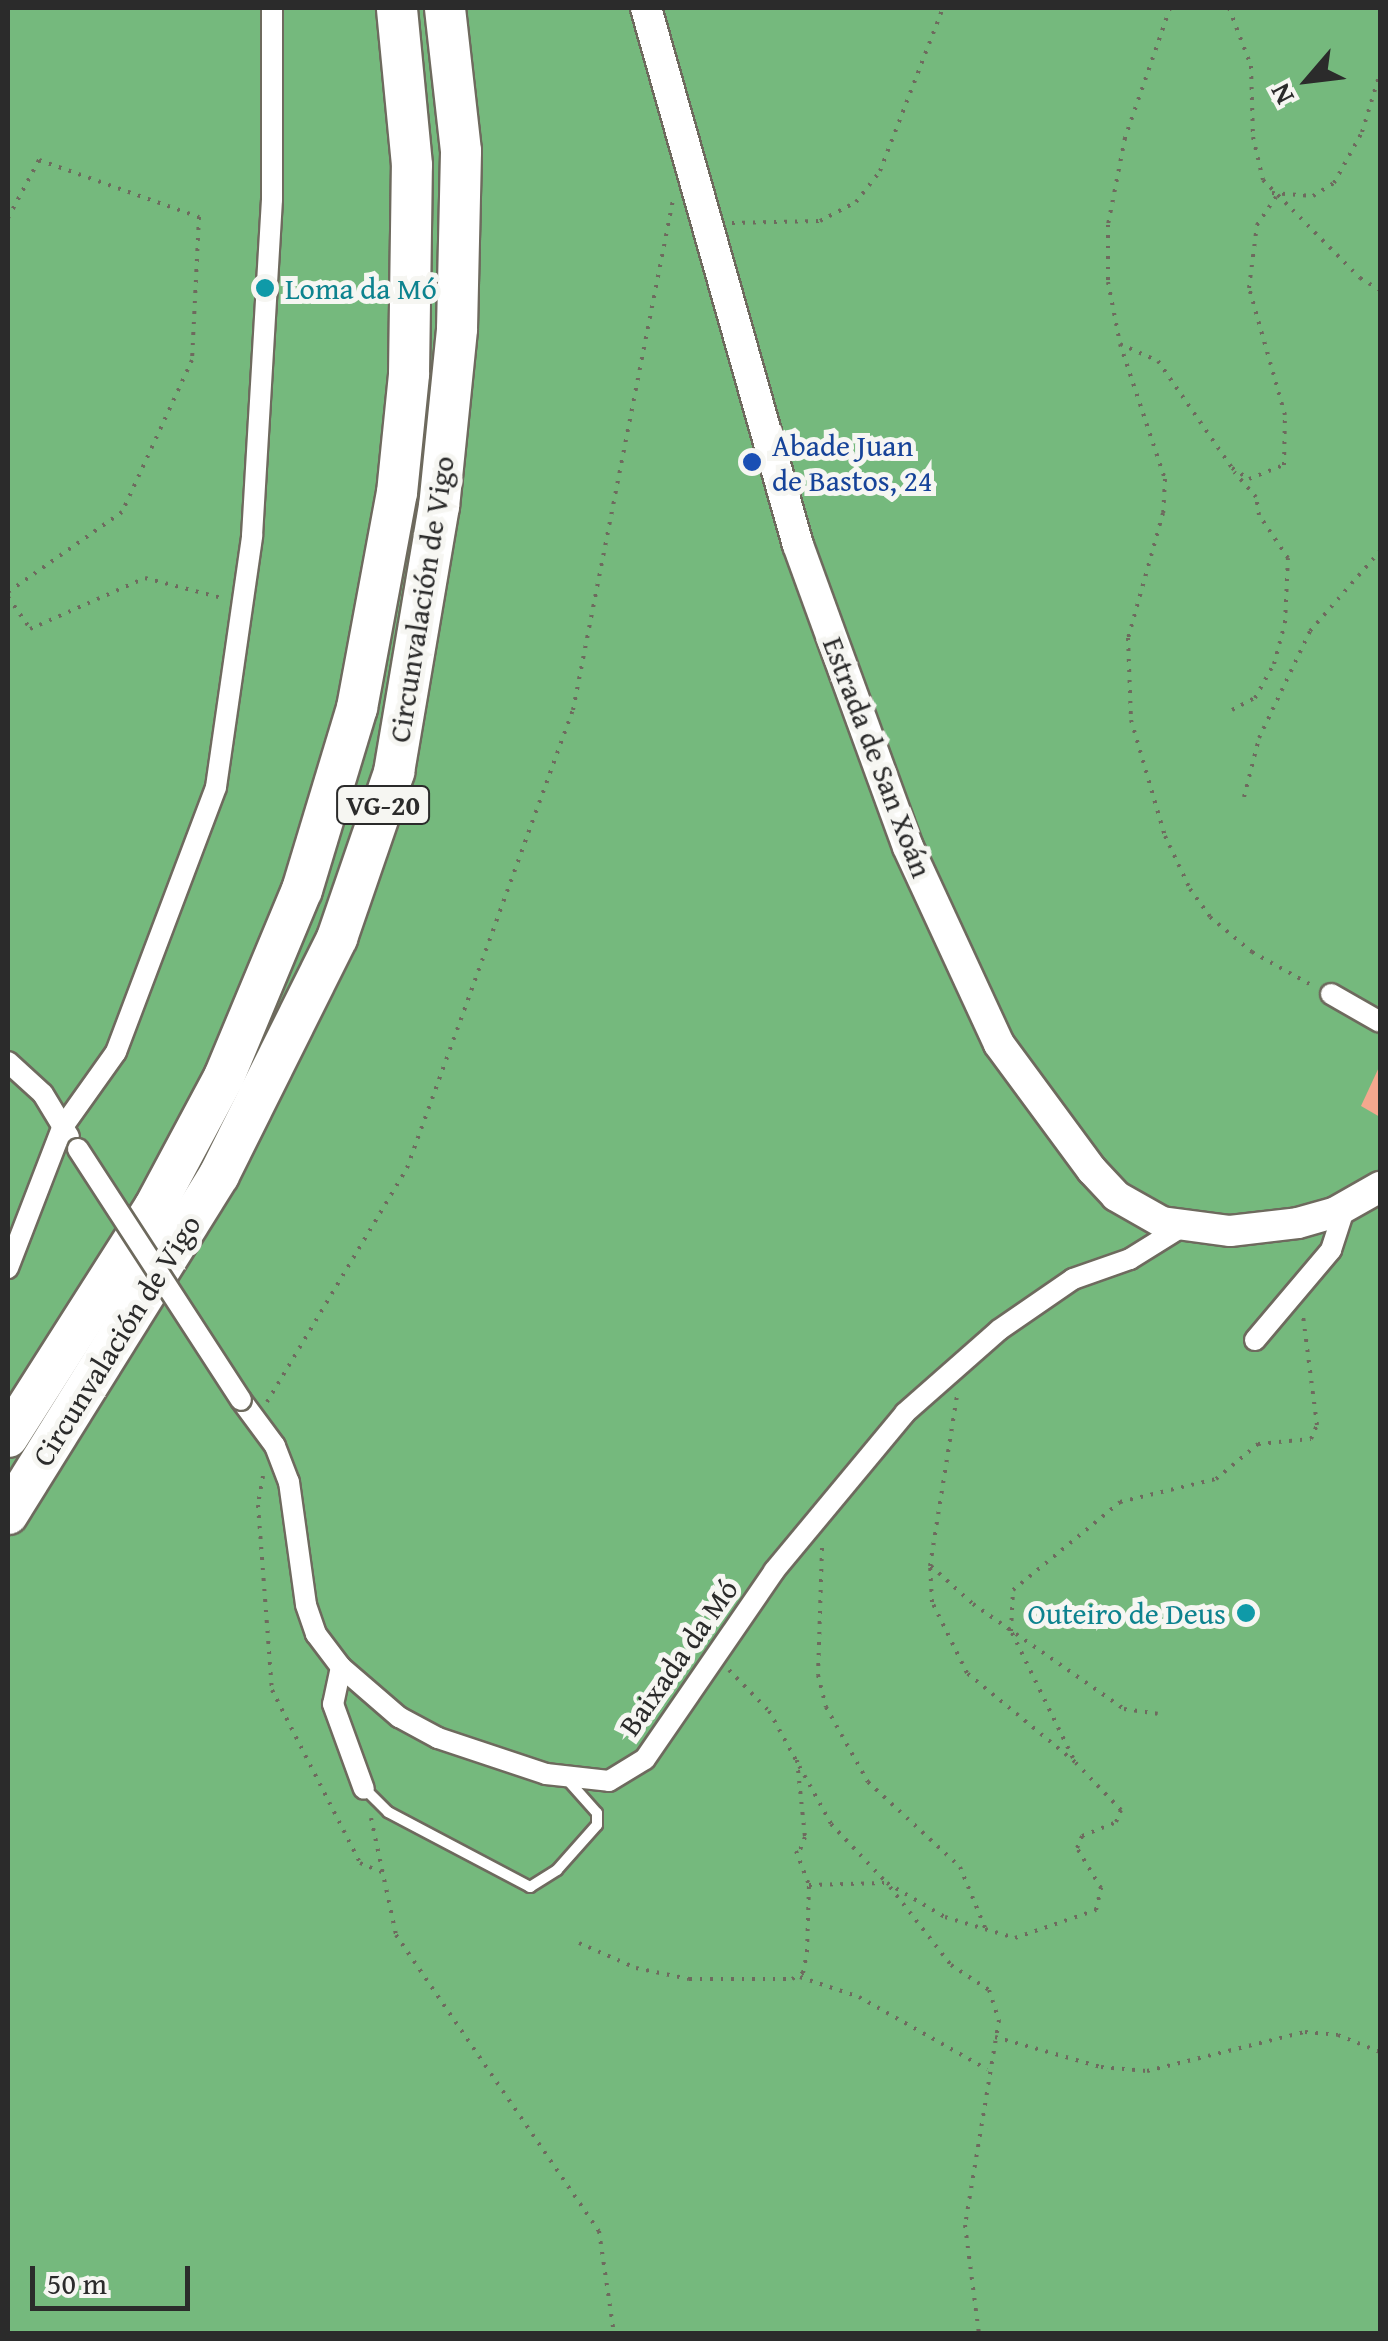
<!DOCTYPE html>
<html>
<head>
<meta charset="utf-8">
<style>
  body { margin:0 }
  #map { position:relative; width:1388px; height:2341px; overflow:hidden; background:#ebdfbd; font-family:"Gentium Book Plus",serif }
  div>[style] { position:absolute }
  .forest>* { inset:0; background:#75b97d }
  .building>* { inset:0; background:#f4a88e }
  .path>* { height:4px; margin-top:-2px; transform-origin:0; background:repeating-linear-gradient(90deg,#6e6a5e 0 2.5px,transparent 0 10.5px) }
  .roads { filter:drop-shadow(2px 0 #6e6a5e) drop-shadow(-2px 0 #6e6a5e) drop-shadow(0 2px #6e6a5e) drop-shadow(0 -2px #6e6a5e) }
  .lane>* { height:10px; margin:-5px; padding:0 5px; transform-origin:5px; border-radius:5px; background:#fff }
  .street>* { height:20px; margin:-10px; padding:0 10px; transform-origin:10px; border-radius:10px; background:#fff }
  .secondary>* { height:30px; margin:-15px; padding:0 15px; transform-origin:15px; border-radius:15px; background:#fff }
  .highway>* { height:40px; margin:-20px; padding:0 20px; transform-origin:20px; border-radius:20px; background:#fff }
  .bridges { filter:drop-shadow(2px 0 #6e6a5e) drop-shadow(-2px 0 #6e6a5e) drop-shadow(0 2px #6e6a5e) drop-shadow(0 -2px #6e6a5e) }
  .street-bridge>* { height:20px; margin:-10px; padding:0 10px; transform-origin:10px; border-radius:10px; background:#fff }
  .dots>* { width:28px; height:28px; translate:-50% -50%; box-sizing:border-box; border:5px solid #f6f6f2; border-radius:50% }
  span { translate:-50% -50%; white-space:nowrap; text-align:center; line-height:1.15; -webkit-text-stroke:10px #f6f6f2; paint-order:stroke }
  .shield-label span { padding:2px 8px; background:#f6f6f2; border:2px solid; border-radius:8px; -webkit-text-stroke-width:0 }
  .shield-label { font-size:28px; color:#2b2b2b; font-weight:700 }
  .culture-label { font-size:30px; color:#0d838f }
  .left { translate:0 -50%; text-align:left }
  .right { translate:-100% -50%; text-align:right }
  .transit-label { font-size:30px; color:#164399 }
  .street-label { font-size:30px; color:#2b2b2b }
  .frame { position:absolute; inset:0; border:10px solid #2b2b2b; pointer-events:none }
  .north { position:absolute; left:1258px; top:30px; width:100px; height:100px; -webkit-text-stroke:8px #f6f6f2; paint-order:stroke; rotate:242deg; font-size:28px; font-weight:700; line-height:40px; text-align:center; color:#2b2b2b }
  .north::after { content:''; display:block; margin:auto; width:35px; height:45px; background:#2b2b2b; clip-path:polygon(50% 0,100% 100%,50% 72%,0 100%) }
  .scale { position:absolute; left:30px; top:2266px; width:160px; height:45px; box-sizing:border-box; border:5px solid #2b2b2b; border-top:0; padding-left:12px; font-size:30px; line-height:35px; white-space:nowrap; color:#2b2b2b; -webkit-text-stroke:8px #f6f6f2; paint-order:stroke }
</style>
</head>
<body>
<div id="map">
  <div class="forest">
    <div style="clip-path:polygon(8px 8px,1380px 8px,1380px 2333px,8px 2333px)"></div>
  </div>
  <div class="building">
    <div style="clip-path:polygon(1380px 1065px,1380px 1117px,1361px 1106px)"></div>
  </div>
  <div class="path">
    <div style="left:1170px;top:8px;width:138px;rotate:109.1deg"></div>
    <div style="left:1125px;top:138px;width:89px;rotate:101.1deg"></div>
    <div style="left:1108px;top:225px;width:57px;rotate:90deg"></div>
    <div style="left:1108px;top:282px;width:63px;rotate:79deg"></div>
    <div style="left:1120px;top:344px;width:142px;rotate:71.6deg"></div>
    <div style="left:1165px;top:479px;width:34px;rotate:93deg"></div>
    <div style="left:1163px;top:513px;width:130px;rotate:105.6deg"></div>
    <div style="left:1128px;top:638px;width:82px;rotate:87.9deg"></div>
    <div style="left:1131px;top:720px;width:121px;rotate:73.7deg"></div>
    <div style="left:1165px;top:836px;width:59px;rotate:64.7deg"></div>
    <div style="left:1190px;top:889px;width:34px;rotate:54deg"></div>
    <div style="left:1210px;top:917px;width:55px;rotate:39.8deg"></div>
    <div style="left:1252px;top:952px;width:70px;rotate:29.1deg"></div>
    <div style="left:1229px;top:8px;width:62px;rotate:69.2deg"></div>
    <div style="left:1251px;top:66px;width:71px;rotate:88.4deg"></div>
    <div style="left:1253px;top:137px;width:44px;rotate:76.9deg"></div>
    <div style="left:1263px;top:180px;width:138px;rotate:45.3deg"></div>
    <div style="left:1360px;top:278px;width:23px;rotate:31deg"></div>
    <div style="left:1272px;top:193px;width:41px;rotate:4.2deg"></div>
    <div style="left:1313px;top:196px;width:25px;rotate:-32deg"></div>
    <div style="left:1334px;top:183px;width:58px;rotate:-61.2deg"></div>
    <div style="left:1362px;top:132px;width:62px;rotate:-73deg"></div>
    <div style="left:8px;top:218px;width:66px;rotate:-61.9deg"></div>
    <div style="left:39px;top:160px;width:170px;rotate:19.6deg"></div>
    <div style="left:199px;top:217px;width:143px;rotate:92.8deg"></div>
    <div style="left:192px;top:360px;width:167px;rotate:114.7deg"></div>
    <div style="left:122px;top:512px;width:139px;rotate:144.9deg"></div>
    <div style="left:732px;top:223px;width:88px;rotate:-1.3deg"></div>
    <div style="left:820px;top:221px;width:41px;rotate:-27.8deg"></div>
    <div style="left:856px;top:202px;width:39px;rotate:-52deg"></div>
    <div style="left:880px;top:171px;width:175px;rotate:-68.9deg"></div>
    <div style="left:1120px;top:344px;width:42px;rotate:24.1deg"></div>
    <div style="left:1158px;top:361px;width:130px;rotate:55.3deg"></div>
    <div style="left:1232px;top:468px;width:20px;rotate:33deg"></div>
    <div style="left:1249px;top:479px;width:38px;rotate:-22deg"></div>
    <div style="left:1284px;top:465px;width:50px;rotate:-88.9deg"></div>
    <div style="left:1285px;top:415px;width:132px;rotate:-105.8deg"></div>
    <div style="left:1249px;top:288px;width:64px;rotate:-82.8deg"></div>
    <div style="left:1257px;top:225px;width:34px;rotate:-56deg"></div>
    <div style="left:8px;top:597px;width:39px;rotate:55deg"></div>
    <div style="left:30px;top:629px;width:126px;rotate:-23.9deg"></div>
    <div style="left:145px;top:578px;width:80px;rotate:14.6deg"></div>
    <div style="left:1232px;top:710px;width:26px;rotate:-28deg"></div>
    <div style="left:1255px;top:698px;width:39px;rotate:-61deg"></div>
    <div style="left:1274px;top:664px;width:42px;rotate:-75deg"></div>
    <div style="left:1285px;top:623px;width:65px;rotate:-87.4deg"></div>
    <div style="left:1288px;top:558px;width:52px;rotate:-124deg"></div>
    <div style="left:1259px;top:515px;width:18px;rotate:-99deg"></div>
    <div style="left:1256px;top:497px;width:33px;rotate:-131deg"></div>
    <div style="left:1244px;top:797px;width:61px;rotate:-75.7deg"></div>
    <div style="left:1259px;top:738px;width:119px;rotate:-64.5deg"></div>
    <div style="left:1310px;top:631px;width:106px;rotate:-48.8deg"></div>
    <div style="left:267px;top:1402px;width:273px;rotate:-59.1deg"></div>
    <div style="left:407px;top:1168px;width:487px;rotate:-70.1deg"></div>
    <div style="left:573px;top:710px;width:520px;rotate:-78.91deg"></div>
    <div style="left:263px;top:1476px;width:29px;rotate:100deg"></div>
    <div style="left:258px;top:1505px;width:186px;rotate:85.7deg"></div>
    <div style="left:272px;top:1690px;width:194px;rotate:63deg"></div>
    <div style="left:360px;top:1863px;width:25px;rotate:23deg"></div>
    <div style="left:822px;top:1548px;width:127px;rotate:91.8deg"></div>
    <div style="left:818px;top:1675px;width:33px;rotate:76deg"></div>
    <div style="left:826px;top:1707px;width:86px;rotate:60.8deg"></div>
    <div style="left:868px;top:1782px;width:125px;rotate:42.7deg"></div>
    <div style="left:960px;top:1867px;width:68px;rotate:67.6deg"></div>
    <div style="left:931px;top:1566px;width:57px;rotate:42.1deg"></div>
    <div style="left:973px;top:1604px;width:184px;rotate:34.8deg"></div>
    <div style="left:1124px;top:1709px;width:34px;rotate:8deg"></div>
    <div style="left:729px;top:1670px;width:57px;rotate:45.7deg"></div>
    <div style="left:769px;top:1711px;width:129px;rotate:61.2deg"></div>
    <div style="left:831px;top:1824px;width:81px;rotate:46.5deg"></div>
    <div style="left:887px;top:1883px;width:67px;rotate:30.4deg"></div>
    <div style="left:945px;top:1917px;width:73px;rotate:16.7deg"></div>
    <div style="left:1015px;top:1938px;width:86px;rotate:-19.1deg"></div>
    <div style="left:1096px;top:1910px;width:23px;rotate:-77deg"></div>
    <div style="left:1101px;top:1888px;width:47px;rotate:-121deg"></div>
    <div style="left:1077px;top:1848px;width:13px;rotate:-67deg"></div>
    <div style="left:1082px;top:1836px;width:37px;rotate:-22deg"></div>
    <div style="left:1116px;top:1822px;width:13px;rotate:-67deg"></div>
    <div style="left:1121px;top:1810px;width:66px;rotate:-133.8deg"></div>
    <div style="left:1075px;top:1762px;width:140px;rotate:-140.5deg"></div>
    <div style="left:967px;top:1673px;width:79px;rotate:-116.2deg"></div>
    <div style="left:932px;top:1602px;width:36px;rotate:-93deg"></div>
    <div style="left:930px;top:1566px;width:172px;rotate:-81deg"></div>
    <div style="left:1073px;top:1758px;width:141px;rotate:-116deg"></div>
    <div style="left:1011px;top:1631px;width:41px;rotate:-87.2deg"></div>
    <div style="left:1013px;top:1590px;width:139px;rotate:-39.4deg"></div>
    <div style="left:1120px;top:1502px;width:99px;rotate:-13.5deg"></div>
    <div style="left:1216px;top:1479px;width:55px;rotate:-39.8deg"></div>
    <div style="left:1258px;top:1444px;width:53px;rotate:-5.4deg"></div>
    <div style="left:1311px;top:1439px;width:15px;rotate:-67deg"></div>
    <div style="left:1317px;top:1425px;width:111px;rotate:-97.3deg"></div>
    <div style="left:797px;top:1760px;width:77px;rotate:84.1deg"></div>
    <div style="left:805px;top:1837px;width:17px;rotate:111deg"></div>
    <div style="left:371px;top:1818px;width:120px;rotate:77.9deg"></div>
    <div style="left:396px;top:1935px;width:359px;rotate:55.6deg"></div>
    <div style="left:599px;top:2231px;width:104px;rotate:81.7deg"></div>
    <div style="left:796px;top:1851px;width:36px;rotate:69deg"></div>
    <div style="left:809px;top:1885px;width:75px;rotate:-1.5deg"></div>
    <div style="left:890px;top:1887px;width:99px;rotate:52deg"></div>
    <div style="left:951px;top:1965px;width:45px;rotate:33.3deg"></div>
    <div style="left:989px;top:1990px;width:32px;rotate:72deg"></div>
    <div style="left:999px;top:2020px;width:208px;rotate:99.4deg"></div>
    <div style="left:965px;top:2225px;width:110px;rotate:82.7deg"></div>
    <div style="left:579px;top:1943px;width:62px;rotate:23.7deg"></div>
    <div style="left:636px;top:1968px;width:54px;rotate:11.7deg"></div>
    <div style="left:689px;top:1979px;width:103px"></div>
    <div style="left:792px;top:1979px;width:13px;rotate:-29deg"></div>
    <div style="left:803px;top:1973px;width:21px;rotate:-79deg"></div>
    <div style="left:807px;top:1952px;width:67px;rotate:-88.3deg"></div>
    <div style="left:800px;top:1977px;width:62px;rotate:18.7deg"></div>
    <div style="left:859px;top:1997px;width:147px;rotate:29.4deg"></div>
    <div style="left:995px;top:2037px;width:110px;rotate:15.8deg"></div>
    <div style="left:1101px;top:2067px;width:46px;rotate:5deg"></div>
    <div style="left:1147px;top:2071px;width:163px;rotate:-13.9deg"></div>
    <div style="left:1305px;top:2032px;width:33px;rotate:5deg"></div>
    <div style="left:1338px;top:2035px;width:45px;rotate:22deg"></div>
  </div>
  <div class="roads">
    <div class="lane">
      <div style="left:365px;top:1789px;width:33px;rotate:45deg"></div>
      <div style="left:388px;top:1812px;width:161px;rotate:27.8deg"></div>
      <div style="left:530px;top:1887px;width:32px;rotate:-32deg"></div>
      <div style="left:557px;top:1870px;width:60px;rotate:-48.4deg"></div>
      <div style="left:597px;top:1825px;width:12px;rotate:-90deg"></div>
      <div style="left:597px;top:1813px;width:48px;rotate:-131.6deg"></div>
    </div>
    <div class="street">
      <div style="left:1331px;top:994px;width:56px;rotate:29.7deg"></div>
      <div style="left:8px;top:1062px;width:47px;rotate:42.4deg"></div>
      <div style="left:43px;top:1094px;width:50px;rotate:58.8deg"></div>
      <div style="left:8px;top:1268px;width:150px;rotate:-68.9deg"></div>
      <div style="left:62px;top:1128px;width:93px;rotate:-54.6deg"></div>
      <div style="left:116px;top:1052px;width:283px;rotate:-69.3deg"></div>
      <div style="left:216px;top:787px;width:254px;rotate:-81.8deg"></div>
      <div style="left:252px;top:536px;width:338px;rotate:-86.6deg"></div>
      <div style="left:272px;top:199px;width:191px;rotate:-90deg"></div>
      <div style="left:1255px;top:1340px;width:118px;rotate:-49.8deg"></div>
      <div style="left:1331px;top:1250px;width:45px;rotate:-72deg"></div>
      <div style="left:241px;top:1400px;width:57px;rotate:53.5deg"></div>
      <div style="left:275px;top:1446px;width:39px;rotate:69deg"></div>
      <div style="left:289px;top:1482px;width:124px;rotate:82.1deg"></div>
      <div style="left:306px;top:1605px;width:31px;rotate:71deg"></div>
      <div style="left:316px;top:1634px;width:41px;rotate:52.9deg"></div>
      <div style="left:341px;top:1667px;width:77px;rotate:40.8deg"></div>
      <div style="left:399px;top:1717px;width:44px;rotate:28.3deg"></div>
      <div style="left:438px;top:1738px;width:114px;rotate:18.4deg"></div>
      <div style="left:546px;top:1774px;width:63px;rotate:6.3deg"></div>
      <div style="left:609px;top:1781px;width:42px;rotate:-31.4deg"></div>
      <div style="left:645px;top:1759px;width:228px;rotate:-55.5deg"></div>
      <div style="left:774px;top:1571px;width:205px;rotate:-50.3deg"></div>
      <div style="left:905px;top:1413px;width:125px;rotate:-41.4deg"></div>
      <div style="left:999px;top:1330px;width:90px;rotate:-34.6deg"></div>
      <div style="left:1073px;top:1279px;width:60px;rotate:-19.3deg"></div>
      <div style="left:1130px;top:1259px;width:62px;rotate:-31.9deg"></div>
      <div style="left:341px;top:1667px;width:38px;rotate:102deg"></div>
      <div style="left:333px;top:1704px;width:90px;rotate:70deg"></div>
    </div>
    <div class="secondary">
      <div style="left:646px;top:8px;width:558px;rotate:74.2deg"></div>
      <div style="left:798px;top:545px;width:321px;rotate:70deg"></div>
      <div style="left:908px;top:847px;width:217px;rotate:65.2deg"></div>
      <div style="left:999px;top:1044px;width:157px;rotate:53.6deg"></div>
      <div style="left:1092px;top:1170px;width:35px;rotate:47deg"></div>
      <div style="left:1116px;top:1196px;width:53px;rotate:29.5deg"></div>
      <div style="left:1162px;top:1222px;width:69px;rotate:7.5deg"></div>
      <div style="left:1230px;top:1231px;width:68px;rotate:-6.7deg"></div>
      <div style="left:1298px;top:1223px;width:37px;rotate:-16deg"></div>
      <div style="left:1334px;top:1213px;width:53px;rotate:-29.5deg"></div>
    </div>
    <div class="highway">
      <div style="left:8px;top:1437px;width:272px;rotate:-57.5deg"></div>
      <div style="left:154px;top:1208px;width:149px;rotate:-61.9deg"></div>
      <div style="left:224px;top:1077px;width:203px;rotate:-67.4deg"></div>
      <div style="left:302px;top:890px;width:190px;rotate:-73.2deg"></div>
      <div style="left:357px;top:708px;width:219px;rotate:-79.5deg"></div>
      <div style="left:397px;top:493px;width:120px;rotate:-84.2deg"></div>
      <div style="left:409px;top:374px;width:209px;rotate:-89.2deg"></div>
      <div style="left:412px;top:165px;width:158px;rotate:-95.5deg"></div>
      <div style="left:8px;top:1514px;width:399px;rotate:-58.1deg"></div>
      <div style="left:219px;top:1175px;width:265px;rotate:-63.5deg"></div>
      <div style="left:337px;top:938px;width:176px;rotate:-71deg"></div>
      <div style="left:394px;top:772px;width:269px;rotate:-80.4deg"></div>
      <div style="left:439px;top:507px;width:179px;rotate:-84.2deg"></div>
      <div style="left:457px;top:329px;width:178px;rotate:-88.7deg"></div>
      <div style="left:461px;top:151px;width:144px;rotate:-96.4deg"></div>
    </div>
  </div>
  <div class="bridges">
    <div class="street-bridge">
      <div style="left:78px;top:1149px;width:299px;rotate:57deg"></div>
    </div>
  </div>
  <div class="dots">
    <div style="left:265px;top:288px;background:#0f9aa8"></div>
    <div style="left:752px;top:462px;background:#1a4fb4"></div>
    <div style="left:1246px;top:1613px;background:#0f9aa8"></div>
  </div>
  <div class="shield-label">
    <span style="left:383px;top:805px">VG-20</span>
  </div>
  <div class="culture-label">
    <span class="left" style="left:285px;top:288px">Loma da Mó</span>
    <span class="right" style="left:1226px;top:1613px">Outeiro de Deus</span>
  </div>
  <div class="transit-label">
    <span class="left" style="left:772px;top:462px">Abade Juan<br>de Bastos, 24</span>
  </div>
  <div class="street-label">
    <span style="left:421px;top:599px;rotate:-81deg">Circunvalación de Vigo</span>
    <span style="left:878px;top:757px;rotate:69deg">Estrada de San Xoán</span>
    <span style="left:116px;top:1340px;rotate:-58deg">Circunvalación de Vigo</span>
    <span style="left:678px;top:1657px;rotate:-55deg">Baixada da Mó</span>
  </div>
  <div class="frame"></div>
  <div class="north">N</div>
  <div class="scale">50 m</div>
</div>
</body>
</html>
